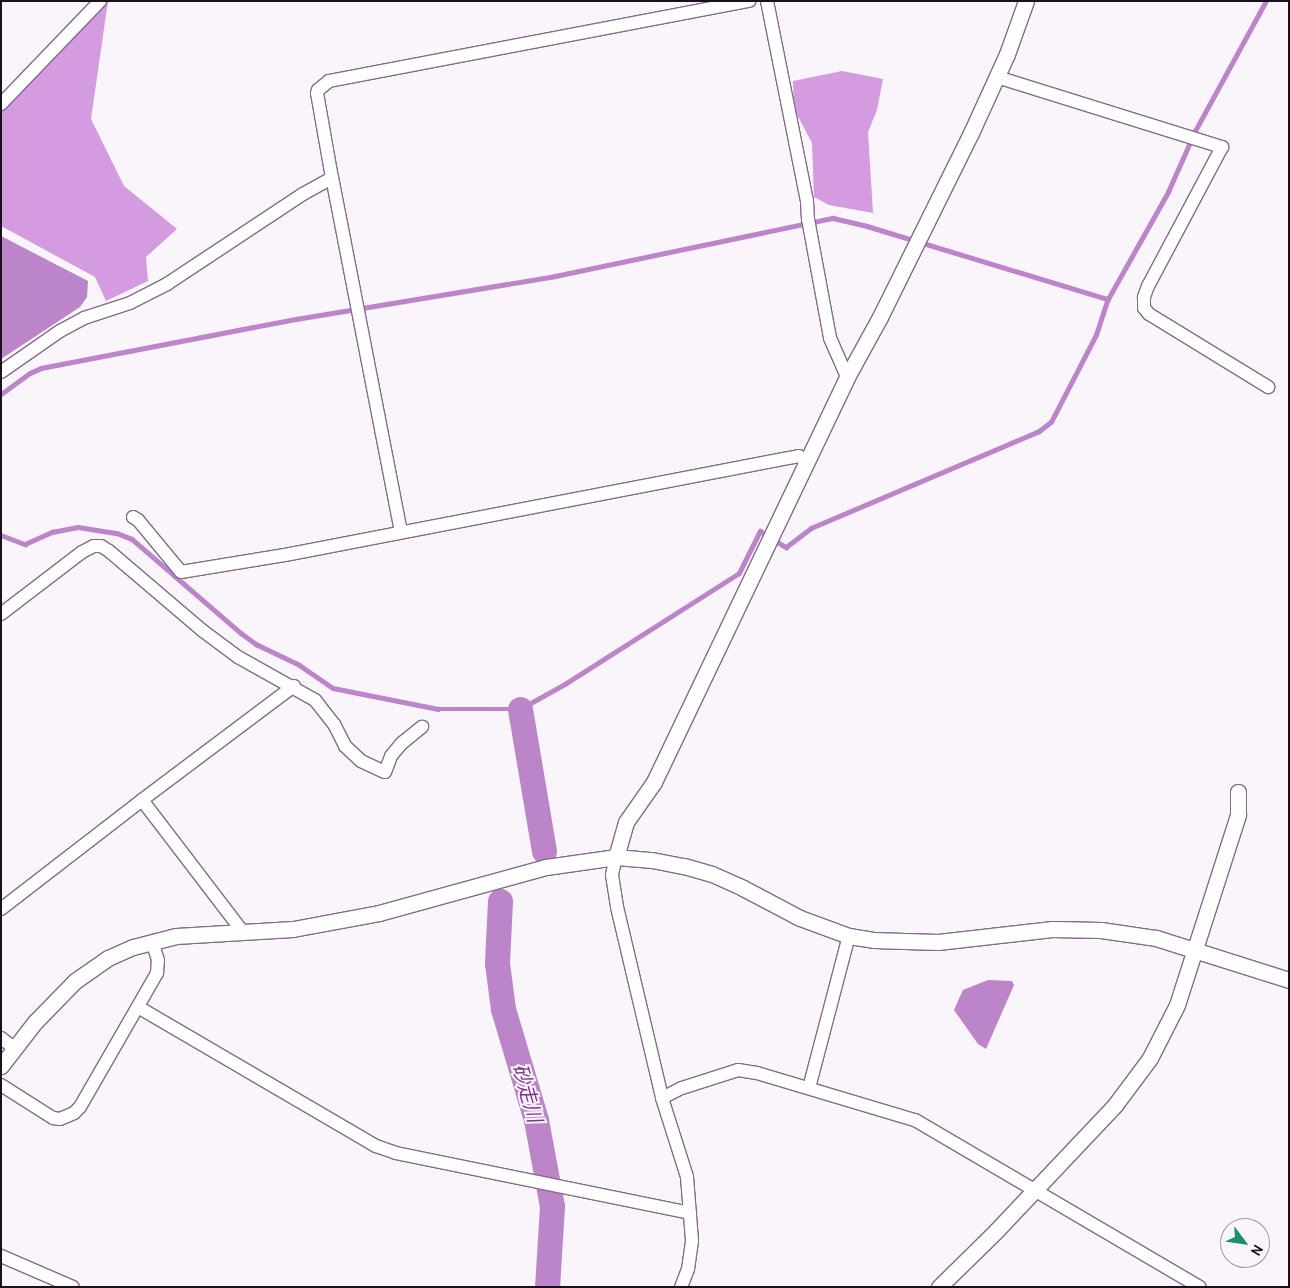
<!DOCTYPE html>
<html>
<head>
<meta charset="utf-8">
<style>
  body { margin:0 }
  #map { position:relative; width:1290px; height:1288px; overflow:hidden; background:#faf5fb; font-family:Cabin,"Noto Sans JP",sans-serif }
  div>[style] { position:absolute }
  .forest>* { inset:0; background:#d59be1 }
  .water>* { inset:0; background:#bc84c9 }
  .stream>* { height:4.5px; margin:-2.25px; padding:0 2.25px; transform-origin:2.25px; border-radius:2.25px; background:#bc84c9 }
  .river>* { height:25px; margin:-12.5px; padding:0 12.5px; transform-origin:12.5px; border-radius:12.5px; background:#bc84c9 }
  .roads { filter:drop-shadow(1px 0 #836c88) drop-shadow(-1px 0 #836c88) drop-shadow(0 1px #836c88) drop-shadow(0 -1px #836c88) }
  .minor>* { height:12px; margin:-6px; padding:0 6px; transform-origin:6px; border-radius:6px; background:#fff }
  .tertiary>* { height:15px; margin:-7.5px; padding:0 7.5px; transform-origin:7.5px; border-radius:7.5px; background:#fff }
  span { translate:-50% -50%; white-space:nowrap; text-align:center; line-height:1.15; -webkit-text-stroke:4px #faf5fb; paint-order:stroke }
  .water-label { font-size:20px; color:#7a3689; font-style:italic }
  .frame { position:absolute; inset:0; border:2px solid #19111b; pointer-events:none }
  .north { position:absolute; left:1220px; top:1218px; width:50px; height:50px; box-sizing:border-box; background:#faf5fb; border:1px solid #a09aa1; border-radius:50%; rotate:121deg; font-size:14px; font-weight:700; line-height:20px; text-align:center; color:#19111b }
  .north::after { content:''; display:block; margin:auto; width:18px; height:22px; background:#1b8f71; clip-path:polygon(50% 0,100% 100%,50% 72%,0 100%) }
</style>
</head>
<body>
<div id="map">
  <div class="forest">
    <div style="clip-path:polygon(103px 1px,108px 1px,91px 119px,124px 186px,177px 229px,146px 257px,148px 281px,106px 301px,95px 277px,1px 226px,1px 111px)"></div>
    <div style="clip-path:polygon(842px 71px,883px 79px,877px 110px,868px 132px,873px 213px,829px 205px,814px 197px,812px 143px,794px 109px,793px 81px)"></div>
  </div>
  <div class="water">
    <div style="clip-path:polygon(1px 236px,88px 281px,87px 297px,80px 307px,1px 359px)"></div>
    <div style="clip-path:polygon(988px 980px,1012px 981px,1014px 985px,986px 1049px,978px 1044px,954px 1010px,963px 990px)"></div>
  </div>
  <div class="stream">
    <div style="left:1px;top:394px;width:36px;rotate:-36deg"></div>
    <div style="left:30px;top:373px;width:12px;rotate:-24deg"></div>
    <div style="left:41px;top:368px;width:260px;rotate:-10.9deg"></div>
    <div style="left:296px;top:319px;width:263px;rotate:-9.4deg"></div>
    <div style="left:555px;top:276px;width:284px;rotate:-11.8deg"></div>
    <div style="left:833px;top:218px;width:35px;rotate:13deg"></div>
    <div style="left:867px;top:226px;width:252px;rotate:16.9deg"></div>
    <div style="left:1px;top:535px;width:26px;rotate:21deg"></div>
    <div style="left:25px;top:544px;width:30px;rotate:-24deg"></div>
    <div style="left:52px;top:532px;width:26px;rotate:-11deg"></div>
    <div style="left:78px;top:527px;width:39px;rotate:9deg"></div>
    <div style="left:117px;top:533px;width:16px;rotate:22deg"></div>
    <div style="left:132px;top:539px;width:144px;rotate:40.8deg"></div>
    <div style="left:241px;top:633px;width:19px;rotate:36deg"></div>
    <div style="left:256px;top:644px;width:47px;rotate:25.5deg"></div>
    <div style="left:298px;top:664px;width:42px;rotate:34.4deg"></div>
    <div style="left:333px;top:688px;width:107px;rotate:11.3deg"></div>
    <div style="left:438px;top:709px;width:82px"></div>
    <div style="left:520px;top:709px;width:51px;rotate:-29.1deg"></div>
    <div style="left:565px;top:684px;width:206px;rotate:-32.5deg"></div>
    <div style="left:739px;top:573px;width:47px;rotate:-63.4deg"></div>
    <div style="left:760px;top:531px;width:31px;rotate:32deg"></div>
    <div style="left:786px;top:547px;width:31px;rotate:-37deg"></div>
    <div style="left:811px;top:528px;width:248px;rotate:-23deg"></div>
    <div style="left:1039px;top:431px;width:15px;rotate:-37deg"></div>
    <div style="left:1051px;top:422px;width:98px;rotate:-62.7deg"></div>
    <div style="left:1096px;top:335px;width:38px;rotate:-72deg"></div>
    <div style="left:1108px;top:299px;width:123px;rotate:-60.7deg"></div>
    <div style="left:1168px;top:192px;width:67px;rotate:-66.1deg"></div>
    <div style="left:1195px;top:131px;width:148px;rotate:-61.4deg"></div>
  </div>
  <div class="river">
    <div style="left:520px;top:709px;width:144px;rotate:80.4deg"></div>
    <div style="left:500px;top:901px;width:62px;rotate:92.8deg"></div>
    <div style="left:497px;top:963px;width:46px;rotate:82.6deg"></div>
    <div style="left:503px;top:1009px;width:116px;rotate:73.4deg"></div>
    <div style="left:536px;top:1120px;width:87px;rotate:79.5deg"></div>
    <div style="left:552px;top:1206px;width:81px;rotate:93.5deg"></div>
  </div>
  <div class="roads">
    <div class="minor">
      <div style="left:767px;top:1px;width:204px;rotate:78.7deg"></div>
      <div style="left:807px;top:201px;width:18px;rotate:87deg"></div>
      <div style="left:808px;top:219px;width:121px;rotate:79.5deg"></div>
      <div style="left:830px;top:338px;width:43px;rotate:66.4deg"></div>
      <div style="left:997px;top:77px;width:236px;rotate:17.3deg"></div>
      <div style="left:1222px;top:147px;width:157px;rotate:118deg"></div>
      <div style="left:1148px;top:286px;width:12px;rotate:110deg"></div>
      <div style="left:1144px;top:297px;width:11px;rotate:90deg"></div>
      <div style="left:1144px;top:308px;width:8px;rotate:50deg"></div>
      <div style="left:1149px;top:314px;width:140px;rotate:31.5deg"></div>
      <div style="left:1px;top:104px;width:143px;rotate:-46.1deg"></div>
      <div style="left:1px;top:372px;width:72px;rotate:-34.8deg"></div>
      <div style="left:60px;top:331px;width:27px;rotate:-28deg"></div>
      <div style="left:84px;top:318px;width:48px;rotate:-18.1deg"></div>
      <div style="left:130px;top:303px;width:42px;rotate:-27.2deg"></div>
      <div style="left:167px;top:284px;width:163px;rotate:-33.5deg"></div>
      <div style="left:303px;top:194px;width:33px;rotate:-29deg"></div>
      <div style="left:133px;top:517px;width:6px;rotate:31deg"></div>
      <div style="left:138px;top:520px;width:67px;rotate:50.4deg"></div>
      <div style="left:181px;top:572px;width:105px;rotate:-9.3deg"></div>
      <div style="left:285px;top:555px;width:523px;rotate:-10.9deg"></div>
      <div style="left:799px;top:456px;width:11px;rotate:34deg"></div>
      <div style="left:401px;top:532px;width:361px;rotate:-101deg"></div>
      <div style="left:332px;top:178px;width:86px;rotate:-100deg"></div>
      <div style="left:317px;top:93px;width:3px;rotate:-72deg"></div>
      <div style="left:318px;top:90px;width:14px;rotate:-39deg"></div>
      <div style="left:329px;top:81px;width:428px;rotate:-10.8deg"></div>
      <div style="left:1px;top:614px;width:102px;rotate:-37.4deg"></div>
      <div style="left:82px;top:552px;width:13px;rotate:-27deg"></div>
      <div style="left:94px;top:546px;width:7px"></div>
      <div style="left:101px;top:546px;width:9px;rotate:32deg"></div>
      <div style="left:109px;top:551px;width:123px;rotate:40.4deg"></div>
      <div style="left:203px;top:631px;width:44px;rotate:36.6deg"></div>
      <div style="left:238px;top:657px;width:88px;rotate:29.2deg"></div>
      <div style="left:315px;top:700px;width:31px;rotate:52deg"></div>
      <div style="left:334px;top:724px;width:25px;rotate:63deg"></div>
      <div style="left:345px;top:746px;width:22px;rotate:43deg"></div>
      <div style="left:361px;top:761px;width:26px;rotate:25deg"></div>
      <div style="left:385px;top:772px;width:17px;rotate:-69deg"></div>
      <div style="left:391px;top:756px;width:17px;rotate:-50deg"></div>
      <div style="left:402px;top:743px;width:26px;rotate:-39deg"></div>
      <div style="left:142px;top:800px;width:190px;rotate:-36.9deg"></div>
      <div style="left:616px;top:857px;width:18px;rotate:103deg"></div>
      <div style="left:612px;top:875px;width:32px;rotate:81deg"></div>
      <div style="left:617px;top:907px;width:196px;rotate:76.7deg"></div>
      <div style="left:662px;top:1098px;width:83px;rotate:72.4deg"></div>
      <div style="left:687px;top:1177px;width:64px;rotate:85.5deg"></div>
      <div style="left:692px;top:1241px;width:28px;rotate:98deg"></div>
      <div style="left:688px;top:1269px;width:19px;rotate:111deg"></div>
      <div style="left:1px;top:909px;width:178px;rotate:-37.7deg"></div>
      <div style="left:142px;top:800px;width:166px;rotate:52.6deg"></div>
      <div style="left:138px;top:1007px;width:276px;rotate:30.3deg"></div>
      <div style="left:376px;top:1146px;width:21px;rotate:19deg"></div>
      <div style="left:396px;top:1153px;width:300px;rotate:11.5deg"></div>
      <div style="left:1px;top:1038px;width:16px;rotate:38deg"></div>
      <div style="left:1px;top:1085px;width:62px;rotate:32.4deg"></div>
      <div style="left:53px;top:1118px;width:7px;rotate:8deg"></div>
      <div style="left:60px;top:1119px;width:15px;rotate:-23deg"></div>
      <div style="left:74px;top:1113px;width:8px;rotate:-45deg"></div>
      <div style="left:80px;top:1107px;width:155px;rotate:-60.1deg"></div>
      <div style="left:157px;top:973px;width:13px;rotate:-86deg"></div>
      <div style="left:158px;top:960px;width:19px;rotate:-108deg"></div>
      <div style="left:809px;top:1088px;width:157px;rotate:-75.3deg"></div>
      <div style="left:662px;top:1098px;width:22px;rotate:-27deg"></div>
      <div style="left:682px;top:1088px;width:59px;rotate:-17.8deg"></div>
      <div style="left:738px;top:1070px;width:19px;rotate:9deg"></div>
      <div style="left:757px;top:1073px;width:165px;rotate:16.6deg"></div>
      <div style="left:915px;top:1120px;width:330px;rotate:30.4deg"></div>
      <div style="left:1px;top:1256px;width:78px;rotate:23.3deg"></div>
    </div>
    <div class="tertiary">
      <div style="left:616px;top:857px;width:36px;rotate:-74deg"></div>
      <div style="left:626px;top:822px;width:49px;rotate:-55deg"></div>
      <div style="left:654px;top:782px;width:449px;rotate:-64.5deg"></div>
      <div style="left:847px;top:377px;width:68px;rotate:-61.2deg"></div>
      <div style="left:880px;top:317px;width:205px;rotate:-63.7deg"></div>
      <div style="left:971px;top:133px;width:87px;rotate:-65.5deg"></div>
      <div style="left:1007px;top:54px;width:56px;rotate:-70.3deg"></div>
      <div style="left:1px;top:1066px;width:56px;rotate:-52.3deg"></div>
      <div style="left:35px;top:1022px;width:57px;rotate:-45.7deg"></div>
      <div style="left:75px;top:981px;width:40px;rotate:-34.9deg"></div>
      <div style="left:108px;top:958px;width:27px;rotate:-24deg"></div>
      <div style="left:133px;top:947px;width:44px;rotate:-14.3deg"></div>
      <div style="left:176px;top:936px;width:117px;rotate:-3.4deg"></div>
      <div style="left:293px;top:929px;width:87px;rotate:-10.5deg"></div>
      <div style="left:379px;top:913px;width:173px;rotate:-15.4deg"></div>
      <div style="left:546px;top:867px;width:71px;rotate:-8.1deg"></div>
      <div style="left:616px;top:857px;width:36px;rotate:5deg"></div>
      <div style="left:652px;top:860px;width:33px;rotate:11deg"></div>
      <div style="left:684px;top:866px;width:29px;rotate:16deg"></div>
      <div style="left:712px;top:874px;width:34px;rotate:24deg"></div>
      <div style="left:743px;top:888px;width:64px;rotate:27.8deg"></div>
      <div style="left:800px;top:918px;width:52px;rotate:20.2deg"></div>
      <div style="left:849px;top:936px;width:26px;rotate:9deg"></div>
      <div style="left:875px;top:940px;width:63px;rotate:1.8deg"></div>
      <div style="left:938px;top:942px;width:115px;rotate:-6.5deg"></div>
      <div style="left:1052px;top:929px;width:49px;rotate:1.2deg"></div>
      <div style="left:1101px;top:930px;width:56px;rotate:8.3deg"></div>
      <div style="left:1156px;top:938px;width:139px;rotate:17.5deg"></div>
      <div style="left:939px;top:1287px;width:78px;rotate:-44.5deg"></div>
      <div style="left:995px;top:1232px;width:175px;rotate:-46.6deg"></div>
      <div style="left:1115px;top:1105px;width:59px;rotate:-53.3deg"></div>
      <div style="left:1150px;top:1058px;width:59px;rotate:-63deg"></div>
      <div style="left:1177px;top:1005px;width:200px;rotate:-72.2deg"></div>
      <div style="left:1238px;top:815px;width:23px;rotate:-90deg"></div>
    </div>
  </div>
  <div class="water-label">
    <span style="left:527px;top:1093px;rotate:74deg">砂走川</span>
  </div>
  <div class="frame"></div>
  <div class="north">N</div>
</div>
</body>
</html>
